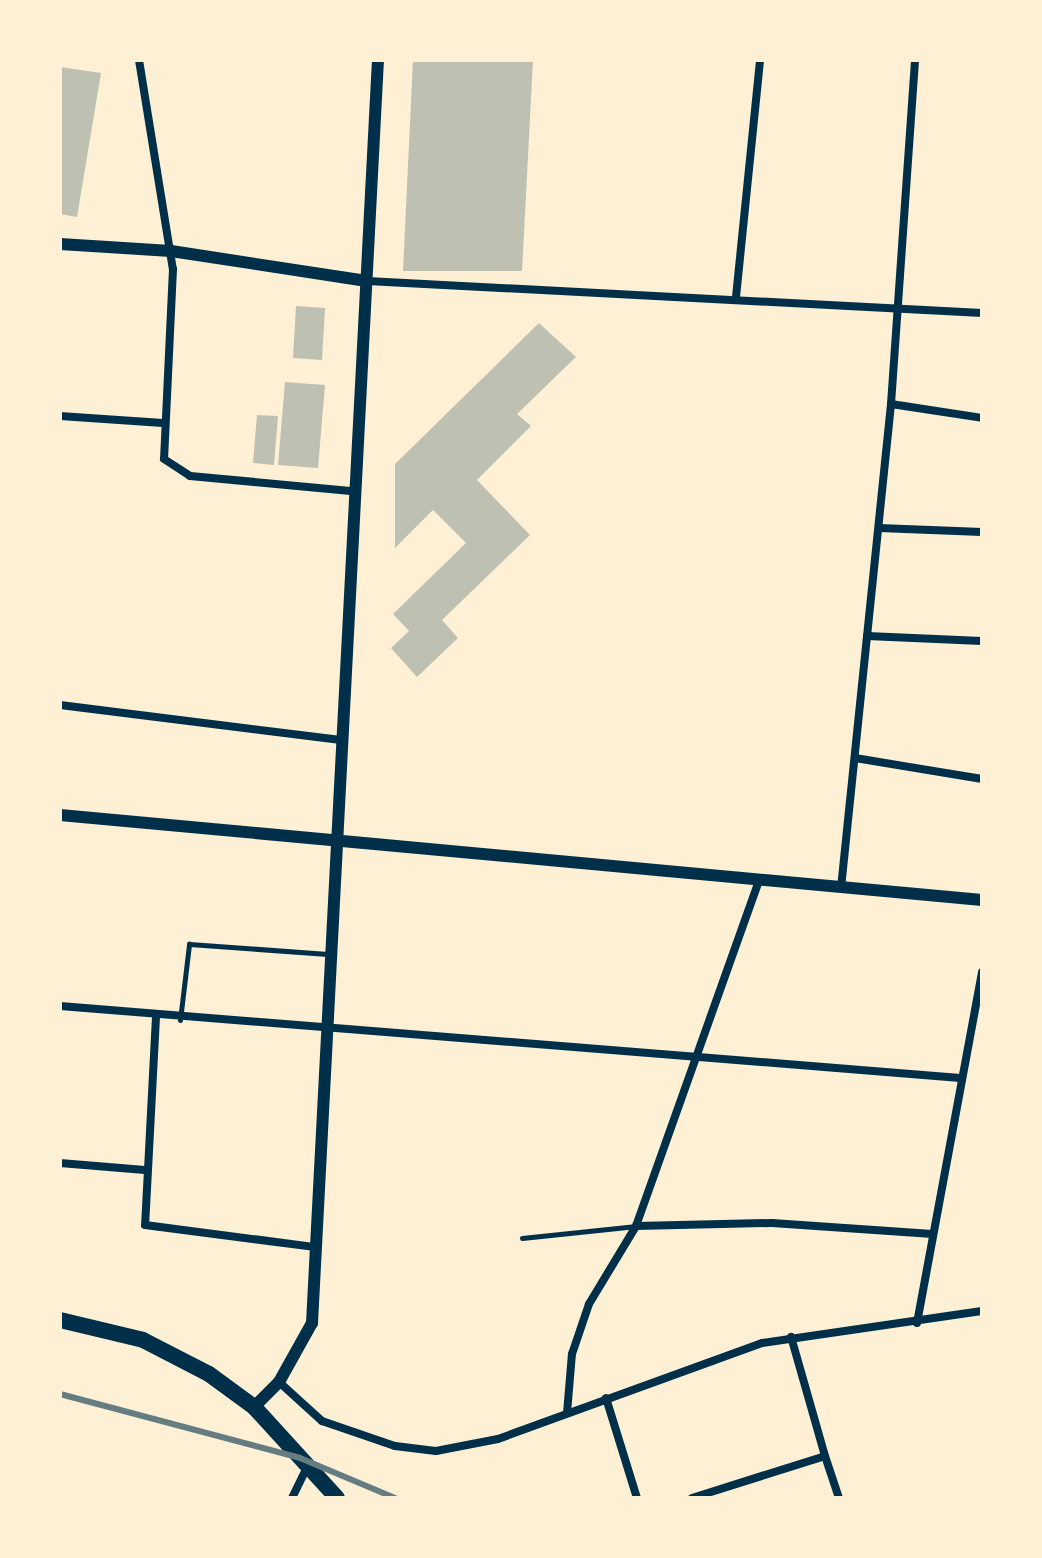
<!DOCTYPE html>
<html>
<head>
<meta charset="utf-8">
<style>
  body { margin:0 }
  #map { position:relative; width:1042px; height:1558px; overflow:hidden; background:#fdf0d5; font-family:Figtree,sans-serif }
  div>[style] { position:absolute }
  .building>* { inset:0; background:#bec0b2 }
  .service>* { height:5px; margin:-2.5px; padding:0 2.5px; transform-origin:2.5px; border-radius:2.5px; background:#003049 }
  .minor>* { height:8px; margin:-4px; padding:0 4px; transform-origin:4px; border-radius:4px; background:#003049 }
  .tertiary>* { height:12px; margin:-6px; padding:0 6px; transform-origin:6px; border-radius:6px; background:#003049 }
  .trunk>* { height:16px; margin:-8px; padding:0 8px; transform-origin:8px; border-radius:8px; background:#003049 }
  .rail>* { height:6px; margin:-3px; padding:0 3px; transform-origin:3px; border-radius:3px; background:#657d81 }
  span { translate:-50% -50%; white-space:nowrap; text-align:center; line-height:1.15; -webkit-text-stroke:8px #fdf0d5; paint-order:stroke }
  .frame { position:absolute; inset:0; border:62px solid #fdf0d5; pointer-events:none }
</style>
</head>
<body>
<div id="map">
  <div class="building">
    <div style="clip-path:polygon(413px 60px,533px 60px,522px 271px,403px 271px)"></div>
    <div style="clip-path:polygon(60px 67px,101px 73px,77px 217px,60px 214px)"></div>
    <div style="clip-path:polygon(296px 306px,325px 308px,322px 360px,293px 358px)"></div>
    <div style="clip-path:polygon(539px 323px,576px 357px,517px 414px,531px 426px,477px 480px,530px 535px,442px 620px,458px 638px,417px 677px,391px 648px,409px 631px,393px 614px,466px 543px,433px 510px,395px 548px,395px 464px)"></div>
    <div style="clip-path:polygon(285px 382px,325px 385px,318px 468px,278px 465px)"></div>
    <div style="clip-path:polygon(257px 415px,278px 416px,274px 465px,253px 463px)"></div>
  </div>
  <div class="service">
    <div style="left:180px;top:1020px;width:77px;rotate:-83.2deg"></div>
    <div style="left:189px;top:944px;width:139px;rotate:4.1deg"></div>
    <div style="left:522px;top:1238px;width:115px;rotate:-6deg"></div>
  </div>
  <div class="minor">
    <div style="left:139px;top:60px;width:212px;rotate:80.8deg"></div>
    <div style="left:173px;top:269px;width:190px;rotate:92.7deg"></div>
    <div style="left:164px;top:459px;width:31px;rotate:33deg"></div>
    <div style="left:190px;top:476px;width:164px;rotate:5.3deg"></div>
    <div style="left:367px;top:281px;width:616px;rotate:2.98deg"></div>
    <div style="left:736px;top:297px;width:238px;rotate:-84.2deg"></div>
    <div style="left:891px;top:404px;width:92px;rotate:8.7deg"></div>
    <div style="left:60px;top:416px;width:103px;rotate:3.9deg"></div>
    <div style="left:879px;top:528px;width:103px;rotate:2.2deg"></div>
    <div style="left:867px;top:636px;width:115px;rotate:2.5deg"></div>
    <div style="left:60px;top:705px;width:283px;rotate:7.1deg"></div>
    <div style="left:855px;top:758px;width:129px;rotate:9.4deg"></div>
    <div style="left:841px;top:888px;width:487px;rotate:-84.1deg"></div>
    <div style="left:891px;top:404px;width:345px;rotate:-86deg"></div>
    <div style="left:60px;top:1006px;width:903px;rotate:4.57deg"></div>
    <div style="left:156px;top:1017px;width:208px;rotate:93deg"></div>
    <div style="left:145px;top:1225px;width:170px;rotate:7.4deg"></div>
    <div style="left:60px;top:1163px;width:85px;rotate:4.7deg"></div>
    <div style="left:636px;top:1226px;width:136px;rotate:-1.3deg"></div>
    <div style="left:772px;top:1223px;width:161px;rotate:3.9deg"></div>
    <div style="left:917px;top:1323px;width:357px;rotate:-79.5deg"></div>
    <div style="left:279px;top:1382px;width:58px;rotate:42.2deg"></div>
    <div style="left:322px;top:1421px;width:77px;rotate:18.9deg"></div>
    <div style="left:395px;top:1446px;width:41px;rotate:7deg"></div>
    <div style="left:436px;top:1451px;width:63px;rotate:-11deg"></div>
    <div style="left:498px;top:1439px;width:281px;rotate:-20deg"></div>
    <div style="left:762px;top:1343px;width:222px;rotate:-8.3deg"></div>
    <div style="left:606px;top:1398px;width:105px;rotate:72.8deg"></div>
    <div style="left:567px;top:1413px;width:59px;rotate:-85.2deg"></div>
    <div style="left:572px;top:1354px;width:53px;rotate:-71.2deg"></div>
    <div style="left:589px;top:1304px;width:91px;rotate:-58.9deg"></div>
    <div style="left:636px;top:1226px;width:364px;rotate:-70.4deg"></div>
    <div style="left:825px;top:1456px;width:44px;rotate:71.6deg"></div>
    <div style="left:292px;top:1498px;width:34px;rotate:-64deg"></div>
    <div style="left:692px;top:1498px;width:139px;rotate:-17.5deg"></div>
    <div style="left:825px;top:1456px;width:124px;rotate:-105.9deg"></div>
  </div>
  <div class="tertiary">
    <div style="left:60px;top:244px;width:111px;rotate:3.6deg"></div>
    <div style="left:171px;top:251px;width:198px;rotate:8.7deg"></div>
    <div style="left:60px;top:815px;width:926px;rotate:5.27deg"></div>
    <div style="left:254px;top:1407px;width:35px;rotate:-45deg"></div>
    <div style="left:279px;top:1382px;width:68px;rotate:-60.8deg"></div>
    <div style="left:312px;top:1323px;width:1265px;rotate:-87.01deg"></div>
  </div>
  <div class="trunk">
    <div style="left:60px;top:1320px;width:85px;rotate:13.5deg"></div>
    <div style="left:143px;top:1340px;width:74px;rotate:27.3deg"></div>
    <div style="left:209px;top:1374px;width:56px;rotate:36.3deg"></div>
    <div style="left:254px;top:1407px;width:123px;rotate:47.6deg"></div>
  </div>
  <div class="rail">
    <div style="left:60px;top:1394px;width:248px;rotate:14.9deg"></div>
    <div style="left:300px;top:1458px;width:103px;rotate:22.8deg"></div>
  </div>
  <div class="frame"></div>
</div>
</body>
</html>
